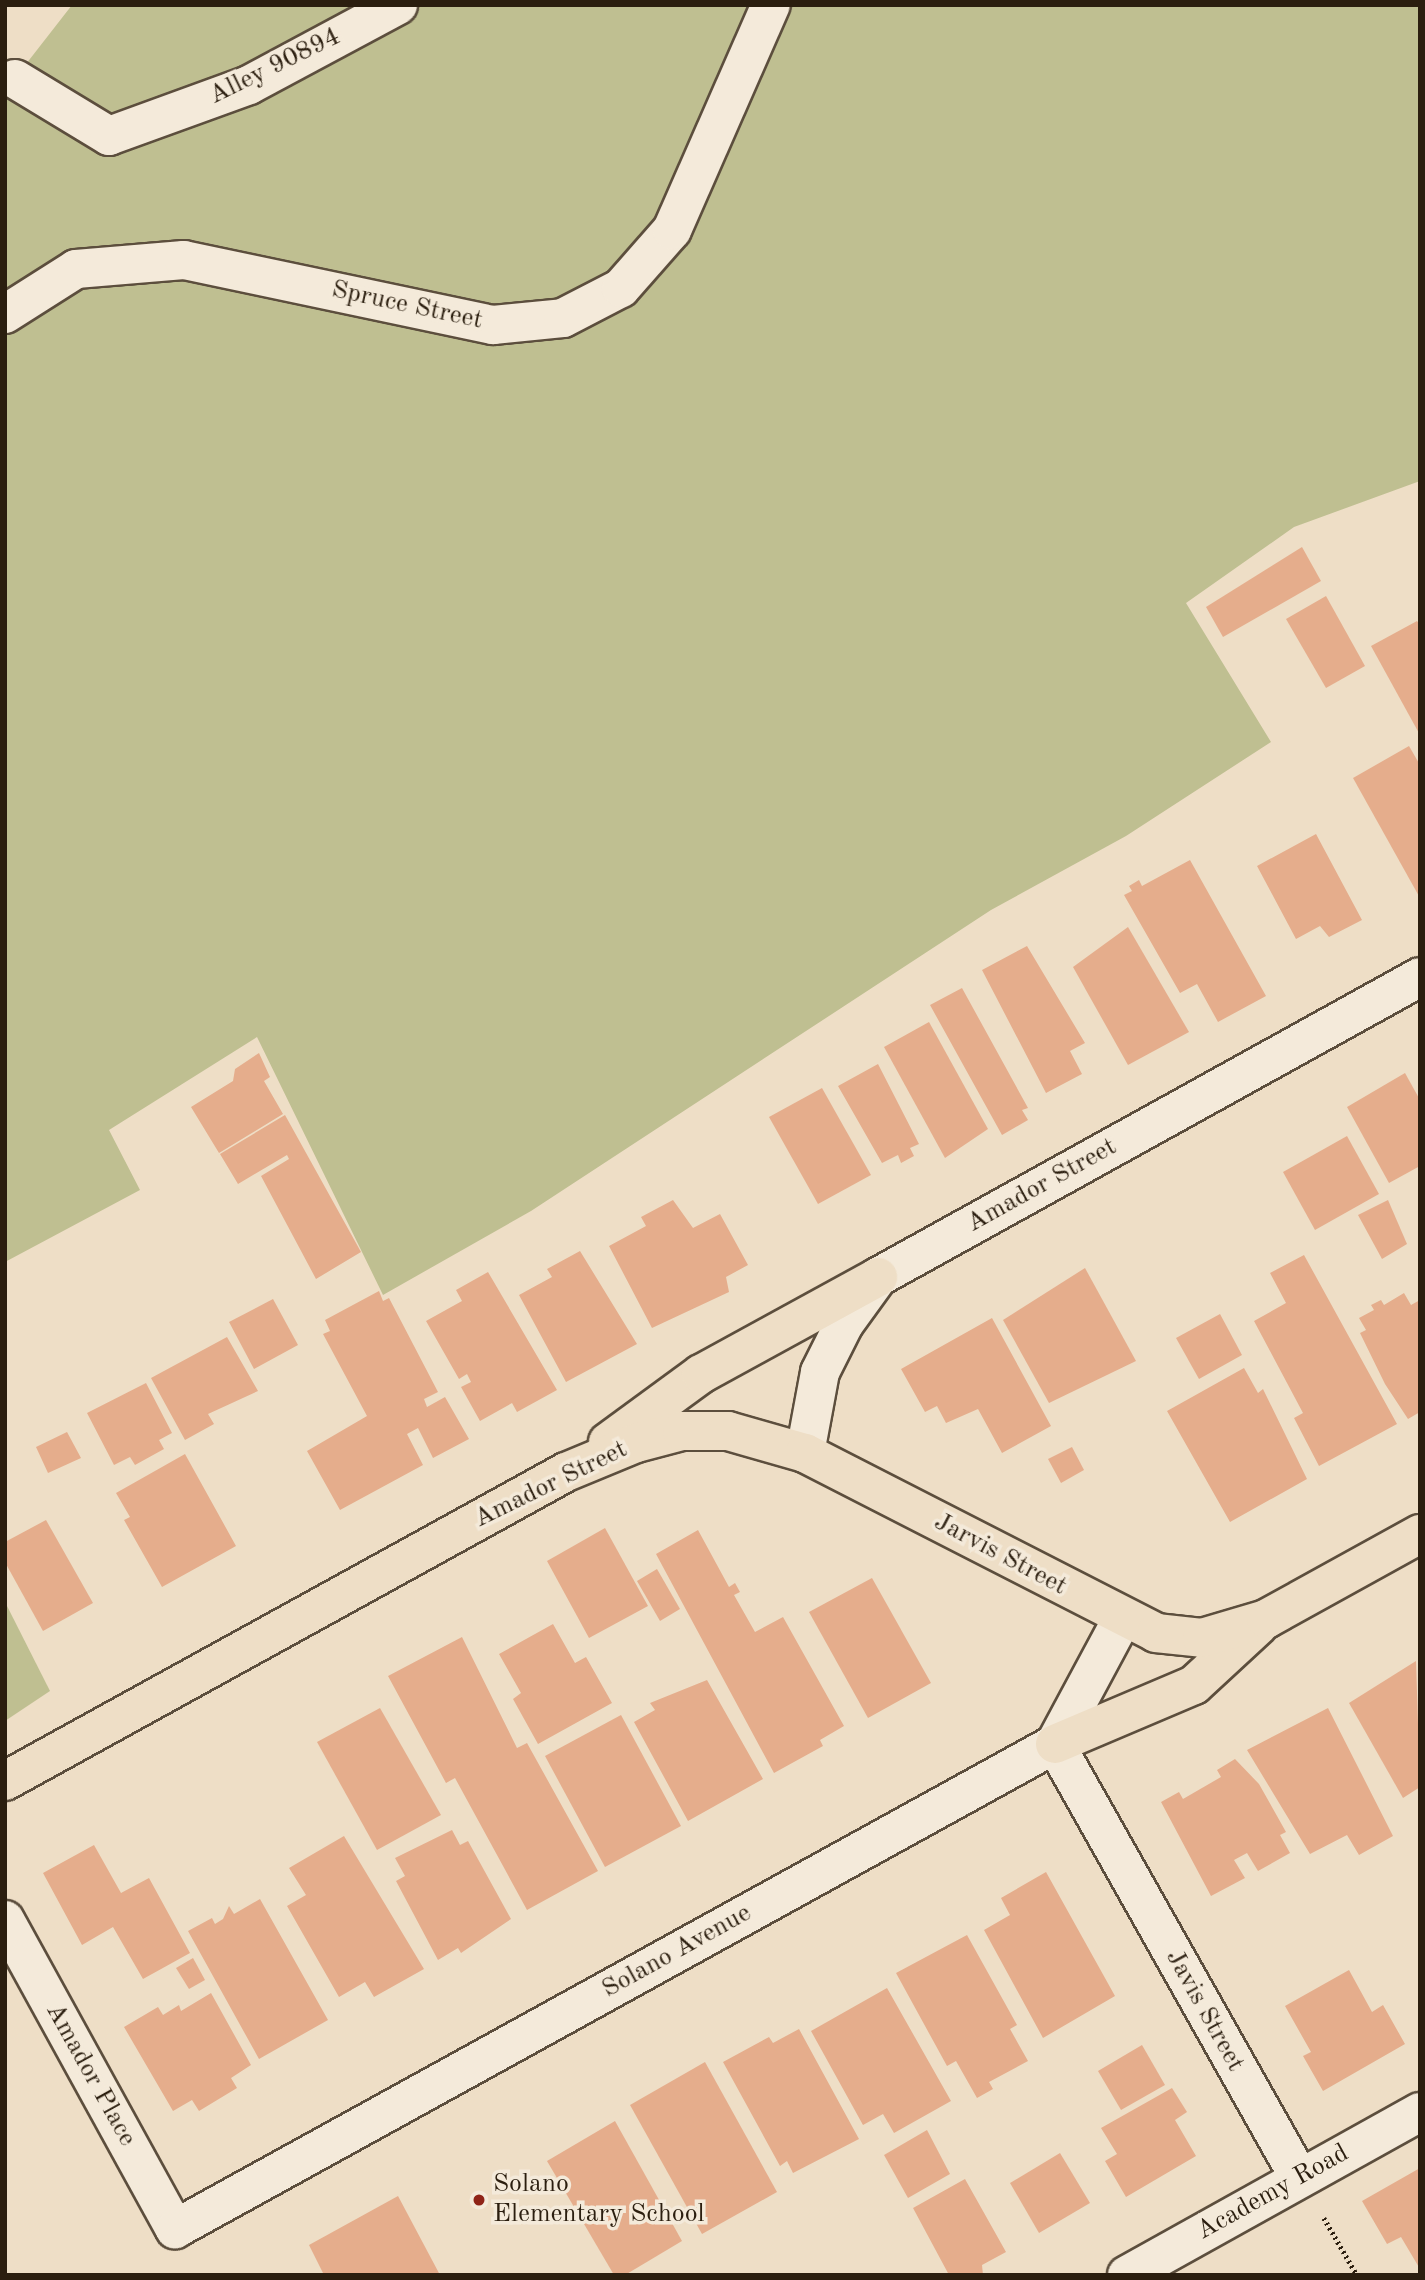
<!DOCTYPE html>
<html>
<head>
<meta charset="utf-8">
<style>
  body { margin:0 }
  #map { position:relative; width:1425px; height:2280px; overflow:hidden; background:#eedec6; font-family:"Old Standard TT",serif }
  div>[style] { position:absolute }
  .green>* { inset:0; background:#bfbf91 }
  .building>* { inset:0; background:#e5ad8c }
  .path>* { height:4.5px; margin-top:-2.25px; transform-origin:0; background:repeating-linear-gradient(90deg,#2b1e0f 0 2px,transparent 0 5.5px) }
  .roads { filter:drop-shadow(2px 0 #5c4e3d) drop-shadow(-2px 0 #5c4e3d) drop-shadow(0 2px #5c4e3d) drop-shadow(0 -2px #5c4e3d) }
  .minor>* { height:38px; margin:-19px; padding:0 19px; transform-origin:19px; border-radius:19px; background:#f4eada }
  .major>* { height:38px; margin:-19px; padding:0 19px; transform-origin:19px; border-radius:19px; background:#eedec6 }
  .dots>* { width:19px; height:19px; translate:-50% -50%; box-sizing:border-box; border:4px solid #f4eada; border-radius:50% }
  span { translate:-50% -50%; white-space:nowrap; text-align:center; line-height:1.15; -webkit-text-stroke:7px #f4eada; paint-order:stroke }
  .street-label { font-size:26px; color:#2b1e0f }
  .poi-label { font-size:26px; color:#2b1e0f }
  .left { translate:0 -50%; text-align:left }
  .frame { position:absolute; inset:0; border:7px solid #2b1e0f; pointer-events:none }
</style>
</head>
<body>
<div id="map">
  <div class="green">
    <div style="clip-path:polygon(72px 5px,1420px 5px,1420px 481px,1294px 527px,1186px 603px,1271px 742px,1126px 836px,991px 910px,531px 1211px,383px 1295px,257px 1037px,109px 1130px,140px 1190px,5px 1262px,5px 91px)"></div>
    <div style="clip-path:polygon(5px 1602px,50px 1691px,5px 1721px)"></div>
  </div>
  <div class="building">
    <div style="clip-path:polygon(1302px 547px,1321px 581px,1223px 637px,1206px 607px)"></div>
    <div style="clip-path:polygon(1326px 596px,1365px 666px,1326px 688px,1286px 619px)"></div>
    <div style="clip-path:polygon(1417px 621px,1420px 625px,1420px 735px,1371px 646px)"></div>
    <div style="clip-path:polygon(1409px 746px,1420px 765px,1420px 898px,1353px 778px)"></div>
    <div style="clip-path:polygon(1316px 834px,1362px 920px,1329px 937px,1320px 926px,1296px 939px,1257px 866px)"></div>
    <div style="clip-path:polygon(1190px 860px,1266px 996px,1218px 1022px,1197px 984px,1180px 993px,1124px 895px,1132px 891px,1129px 886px,1139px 880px,1142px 886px)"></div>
    <div style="clip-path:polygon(1128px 927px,1189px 1032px,1128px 1065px,1073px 967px)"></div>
    <div style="clip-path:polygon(1027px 946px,1085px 1043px,1070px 1051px,1082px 1074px,1046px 1093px,982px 970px)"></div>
    <div style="clip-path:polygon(962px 988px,1028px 1108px,1022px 1110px,1028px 1120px,1002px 1135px,930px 1005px)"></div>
    <div style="clip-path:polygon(929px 1022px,988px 1129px,945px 1158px,884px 1047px)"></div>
    <div style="clip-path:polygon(259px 1053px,270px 1077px,264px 1081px,283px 1114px,219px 1153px,191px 1107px,233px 1081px,235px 1069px)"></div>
    <div style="clip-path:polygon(878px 1064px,919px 1144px,910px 1148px,914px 1156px,901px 1163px,898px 1155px,882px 1163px,838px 1086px)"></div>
    <div style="clip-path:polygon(1405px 1073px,1420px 1100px,1420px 1166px,1389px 1183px,1347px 1107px)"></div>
    <div style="clip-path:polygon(822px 1088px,871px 1175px,818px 1204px,769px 1117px)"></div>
    <div style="clip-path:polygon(285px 1115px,361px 1252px,316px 1279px,261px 1176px,289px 1159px,287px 1155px,238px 1184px,220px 1154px)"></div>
    <div style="clip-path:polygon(1347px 1136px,1379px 1194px,1315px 1230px,1283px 1172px)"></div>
    <div style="clip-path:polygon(673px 1200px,693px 1228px,720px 1214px,748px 1265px,726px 1277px,729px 1292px,652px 1328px,609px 1246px,646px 1226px,641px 1217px)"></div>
    <div style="clip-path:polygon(1388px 1200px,1407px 1244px,1382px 1259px,1358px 1215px)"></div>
    <div style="clip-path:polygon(580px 1251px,637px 1344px,566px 1382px,519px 1295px,552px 1277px,547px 1269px)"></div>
    <div style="clip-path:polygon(1304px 1255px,1397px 1424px,1319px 1466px,1294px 1418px,1303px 1413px,1254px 1321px,1286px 1303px,1270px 1273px)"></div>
    <div style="clip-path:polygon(1085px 1268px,1136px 1361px,1049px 1403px,1003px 1320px)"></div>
    <div style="clip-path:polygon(488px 1272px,557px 1390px,517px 1412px,512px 1403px,480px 1421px,461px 1387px,471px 1382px,467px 1374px,459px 1379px,426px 1321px,462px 1301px,456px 1290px)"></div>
    <div style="clip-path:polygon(379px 1291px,383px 1301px,389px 1298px,438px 1392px,424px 1399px,427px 1407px,445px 1397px,469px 1439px,433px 1458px,418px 1428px,407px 1434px,423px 1465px,340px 1510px,307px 1451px,367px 1416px,323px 1334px,330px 1331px,325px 1320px)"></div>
    <div style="clip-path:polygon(1404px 1293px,1411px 1305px,1420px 1300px,1420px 1412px,1408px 1419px,1385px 1384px,1360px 1333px,1366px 1330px,1359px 1318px,1374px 1310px,1371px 1305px,1381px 1300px,1384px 1305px)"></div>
    <div style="clip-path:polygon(273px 1299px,298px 1345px,254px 1369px,229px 1322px)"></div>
    <div style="clip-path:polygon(1220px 1314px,1242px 1355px,1199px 1379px,1176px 1338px)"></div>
    <div style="clip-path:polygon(992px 1318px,1051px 1426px,1002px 1453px,978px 1409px,946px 1423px,937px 1406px,925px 1412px,901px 1369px)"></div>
    <div style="clip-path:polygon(227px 1337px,258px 1391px,208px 1414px,214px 1424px,185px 1440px,151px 1378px)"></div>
    <div style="clip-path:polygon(1244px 1368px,1258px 1393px,1263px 1389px,1307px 1479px,1230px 1522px,1167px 1411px)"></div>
    <div style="clip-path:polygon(146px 1383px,172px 1433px,159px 1440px,164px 1449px,135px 1465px,130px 1457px,114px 1465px,87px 1413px)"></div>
    <div style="clip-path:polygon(67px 1432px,81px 1458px,48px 1473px,36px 1447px)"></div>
    <div style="clip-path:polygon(1072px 1447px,1084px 1470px,1061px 1483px,1048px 1459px)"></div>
    <div style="clip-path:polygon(185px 1454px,236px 1546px,162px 1587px,124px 1520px,130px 1517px,116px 1493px)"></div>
    <div style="clip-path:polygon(46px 1520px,93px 1603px,43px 1631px,6px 1564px,5px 1542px)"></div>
    <div style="clip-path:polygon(605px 1528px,648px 1606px,589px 1638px,547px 1561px)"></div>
    <div style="clip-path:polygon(698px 1530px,729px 1587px,735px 1583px,740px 1592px,734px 1595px,755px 1632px,783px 1617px,844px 1726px,820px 1740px,823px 1746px,774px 1773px,656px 1554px)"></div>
    <div style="clip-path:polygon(657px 1569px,680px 1609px,660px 1621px,637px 1581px)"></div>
    <div style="clip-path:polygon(872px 1578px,931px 1683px,868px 1718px,809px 1612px)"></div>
    <div style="clip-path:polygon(553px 1624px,575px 1663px,586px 1657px,612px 1703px,538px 1744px,513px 1699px,521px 1693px,499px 1654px)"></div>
    <div style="clip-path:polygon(462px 1637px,517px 1748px,527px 1743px,598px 1871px,527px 1910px,455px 1778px,446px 1783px,388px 1676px)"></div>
    <div style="clip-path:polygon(1416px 1661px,1420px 1787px,1403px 1798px,1349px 1703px)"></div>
    <div style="clip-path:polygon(707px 1680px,763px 1779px,688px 1821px,634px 1722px,655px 1710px,650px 1703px)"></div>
    <div style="clip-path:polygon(380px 1708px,441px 1815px,377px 1850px,317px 1742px)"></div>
    <div style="clip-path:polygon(1328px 1708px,1393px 1836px,1359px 1855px,1347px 1835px,1310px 1854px,1247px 1750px)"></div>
    <div style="clip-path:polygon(621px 1715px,681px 1826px,605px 1867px,545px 1756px)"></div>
    <div style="clip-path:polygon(1235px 1759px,1259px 1784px,1286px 1832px,1280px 1835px,1290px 1853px,1258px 1871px,1247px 1853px,1234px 1860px,1245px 1878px,1211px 1896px,1161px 1802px,1179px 1792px,1183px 1799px,1221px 1777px,1217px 1770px)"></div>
    <div style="clip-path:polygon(452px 1830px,460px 1845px,468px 1841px,511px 1919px,461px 1953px,458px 1948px,438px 1960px,396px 1881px,405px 1876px,395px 1858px)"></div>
    <div style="clip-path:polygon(344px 1836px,424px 1969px,374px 1997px,365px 1982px,339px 1997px,287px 1906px,306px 1895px,289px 1868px)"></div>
    <div style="clip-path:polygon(94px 1845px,121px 1893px,149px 1878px,190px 1953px,143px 1979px,113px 1927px,82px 1945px,43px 1873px)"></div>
    <div style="clip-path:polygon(1046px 1872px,1115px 1996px,1043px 2038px,984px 1930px,1010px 1915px,1001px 1898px)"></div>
    <div style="clip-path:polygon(260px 1899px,328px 2020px,259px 2059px,188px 1931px,212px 1918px,215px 1924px,223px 1919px,229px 1906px,234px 1914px)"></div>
    <div style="clip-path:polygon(967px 1935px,1017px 2025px,1010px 2029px,1028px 2061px,989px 2082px,993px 2089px,977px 2098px,956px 2061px,947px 2066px,896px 1973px)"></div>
    <div style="clip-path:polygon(193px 1958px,205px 1980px,189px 1989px,176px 1968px)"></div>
    <div style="clip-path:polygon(1349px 1970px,1372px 2012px,1383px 2005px,1405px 2044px,1323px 2091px,1303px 2056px,1311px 2052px,1285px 2006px)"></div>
    <div style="clip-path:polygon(887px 1988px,951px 2101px,894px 2133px,883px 2114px,863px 2125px,811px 2031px)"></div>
    <div style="clip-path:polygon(211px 1993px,251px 2065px,231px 2078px,237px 2088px,199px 2111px,192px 2100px,173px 2111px,124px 2027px,158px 2007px,163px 2015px,179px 2005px,181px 2011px)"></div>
    <div style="clip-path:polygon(799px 2029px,859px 2139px,793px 2173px,787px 2161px,780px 2166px,723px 2062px,769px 2037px,773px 2043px)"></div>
    <div style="clip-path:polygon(1142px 2045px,1165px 2085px,1121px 2110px,1098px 2071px)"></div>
    <div style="clip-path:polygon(705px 2062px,777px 2192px,702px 2234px,630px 2105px)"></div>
    <div style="clip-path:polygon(1172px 2088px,1187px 2112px,1175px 2120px,1196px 2156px,1126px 2197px,1105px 2161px,1117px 2154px,1101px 2128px)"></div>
    <div style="clip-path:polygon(615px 2121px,682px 2241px,625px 2275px,614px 2275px,547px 2161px)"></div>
    <div style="clip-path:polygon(927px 2130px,950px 2174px,908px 2198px,884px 2155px)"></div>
    <div style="clip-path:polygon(1060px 2153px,1090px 2203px,1039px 2233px,1010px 2183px)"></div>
    <div style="clip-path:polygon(1420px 2168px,1420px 2269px,1401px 2237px,1387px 2244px,1362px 2201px)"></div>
    <div style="clip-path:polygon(965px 2179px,1006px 2252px,982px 2265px,983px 2275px,949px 2275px,913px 2208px)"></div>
    <div style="clip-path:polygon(398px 2196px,440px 2275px,324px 2275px,309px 2245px)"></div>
  </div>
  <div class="path">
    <div style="left:1324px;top:2218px;width:66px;rotate:59.9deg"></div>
  </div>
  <div class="roads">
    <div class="minor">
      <div style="left:15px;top:79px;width:110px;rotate:31.2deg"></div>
      <div style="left:109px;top:136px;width:149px;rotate:-20deg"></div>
      <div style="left:249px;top:85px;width:169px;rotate:-28.2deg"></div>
      <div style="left:5px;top:314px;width:84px;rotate:-32.4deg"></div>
      <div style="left:76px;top:269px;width:108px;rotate:-4.8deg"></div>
      <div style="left:184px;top:260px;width:316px;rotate:11.9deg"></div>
      <div style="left:493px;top:325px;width:70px;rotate:-5.7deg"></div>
      <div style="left:563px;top:318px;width:65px;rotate:-27.3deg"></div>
      <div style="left:621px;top:288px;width:77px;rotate:-48.7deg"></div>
      <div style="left:672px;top:230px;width:246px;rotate:-66.3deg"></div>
      <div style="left:805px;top:1453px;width:82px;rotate:-79.5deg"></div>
      <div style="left:820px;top:1372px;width:54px;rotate:-63.4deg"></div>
      <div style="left:844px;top:1324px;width:58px;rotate:-54.1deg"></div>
      <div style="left:878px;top:1277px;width:619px;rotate:-28.96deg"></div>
      <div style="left:1055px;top:1744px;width:498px;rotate:60.6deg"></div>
      <div style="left:5px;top:1920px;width:353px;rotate:61.2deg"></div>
      <div style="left:175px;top:2229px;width:1005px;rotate:-28.86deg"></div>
      <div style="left:1055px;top:1744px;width:142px;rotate:-61.8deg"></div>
      <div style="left:1127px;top:2275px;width:335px;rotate:-29.1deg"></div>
    </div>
    <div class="major">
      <div style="left:608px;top:1442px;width:115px;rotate:-36.2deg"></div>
      <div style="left:701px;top:1374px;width:202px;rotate:-28.7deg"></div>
      <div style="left:1055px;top:1744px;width:151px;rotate:-23deg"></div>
      <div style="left:1194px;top:1685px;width:88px;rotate:-42.7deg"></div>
      <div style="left:5px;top:1781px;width:640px;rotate:-28.85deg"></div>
      <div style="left:566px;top:1472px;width:76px;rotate:-22.5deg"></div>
      <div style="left:636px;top:1443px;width:48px;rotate:-14.6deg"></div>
      <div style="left:682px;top:1431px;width:46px"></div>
      <div style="left:728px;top:1431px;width:80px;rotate:15.9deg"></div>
      <div style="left:805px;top:1453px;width:394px;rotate:27.1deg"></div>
      <div style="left:1156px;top:1633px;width:46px;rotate:6.2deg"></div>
      <div style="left:1202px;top:1638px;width:67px;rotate:-16.5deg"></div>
      <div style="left:1266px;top:1619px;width:176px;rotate:-28.9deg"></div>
    </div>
  </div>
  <div class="dots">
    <div style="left:479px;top:2200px;background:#8f2418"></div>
  </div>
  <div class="street-label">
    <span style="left:275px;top:67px;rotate:-26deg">Alley 90894</span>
    <span style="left:407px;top:306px;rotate:12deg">Spruce Street</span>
    <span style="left:1042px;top:1186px;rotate:-29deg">Amador Street</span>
    <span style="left:551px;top:1485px;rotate:-26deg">Amador Street</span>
    <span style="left:1000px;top:1555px;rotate:28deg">Jarvis Street</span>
    <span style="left:677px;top:1952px;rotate:-29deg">Solano Avenue</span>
    <span style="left:1204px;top:2011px;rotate:61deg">Javis Street</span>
    <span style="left:90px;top:2075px;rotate:61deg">Amador Place</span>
    <span style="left:1273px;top:2193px;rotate:-29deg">Academy Road</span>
  </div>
  <div class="poi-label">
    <span class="left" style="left:493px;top:2200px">Solano<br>Elementary School</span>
  </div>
  <div class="frame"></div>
</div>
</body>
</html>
